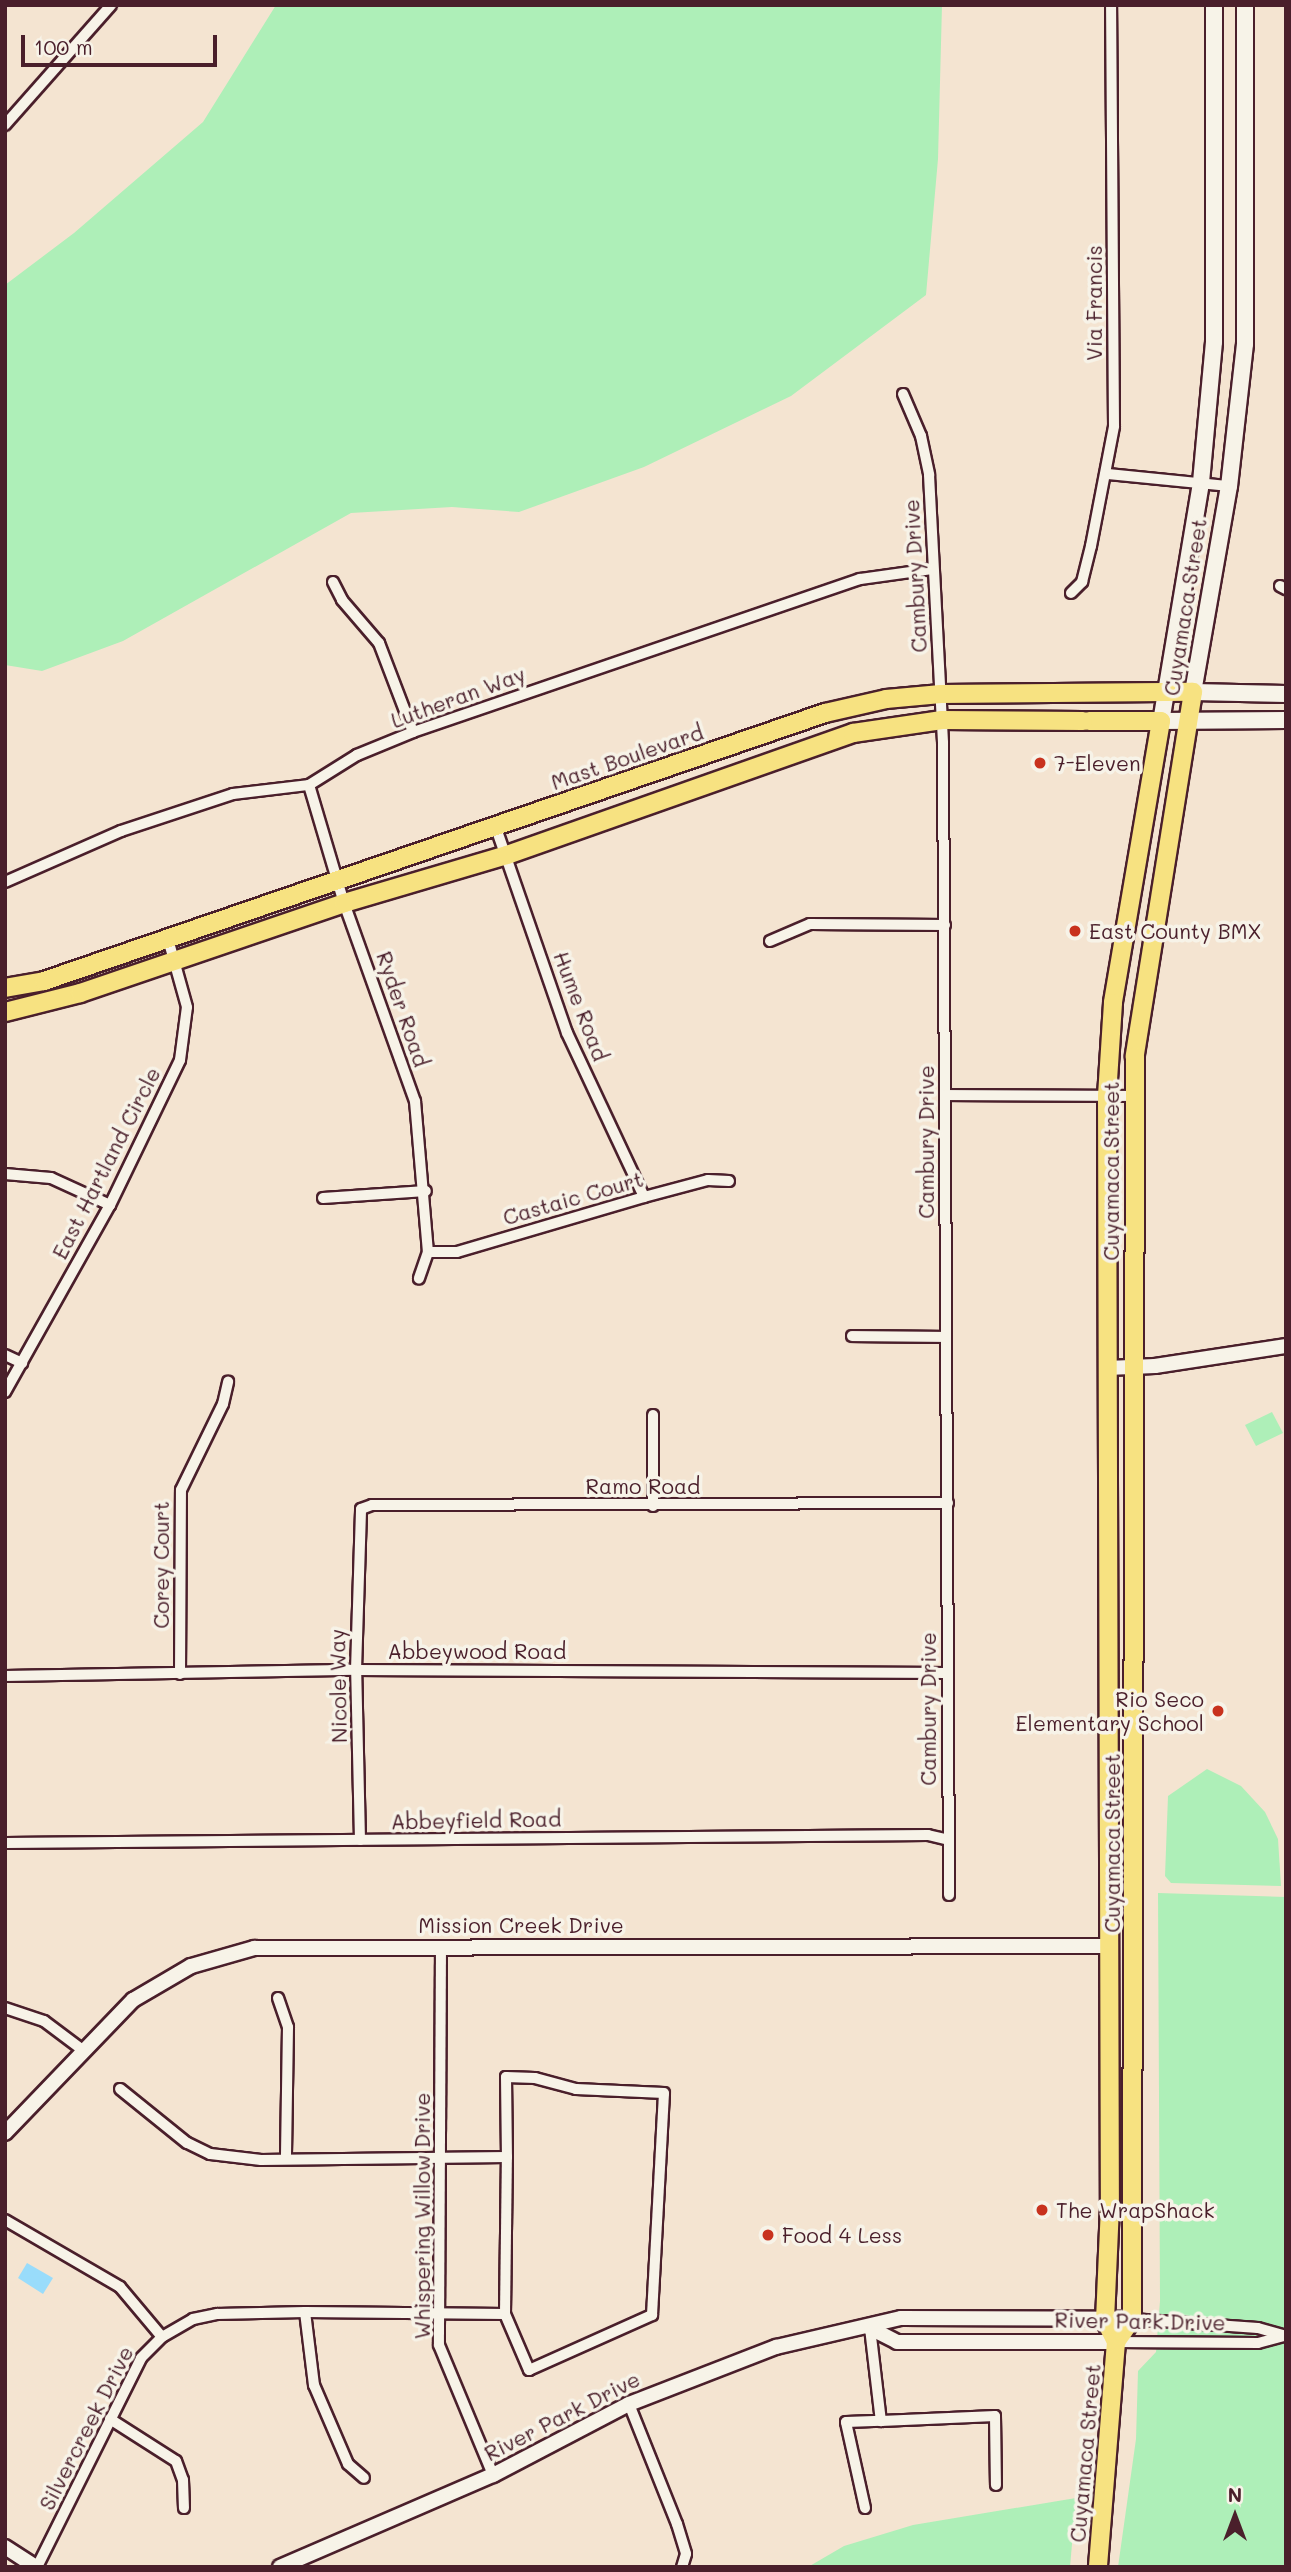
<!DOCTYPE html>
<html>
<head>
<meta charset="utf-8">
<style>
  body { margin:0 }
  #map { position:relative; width:1291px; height:2572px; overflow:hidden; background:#f4e4d1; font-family:Mali,sans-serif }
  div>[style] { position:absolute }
  .green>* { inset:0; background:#aeefb8 }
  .water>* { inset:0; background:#99dcfb }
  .roads { filter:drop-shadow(2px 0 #4a1f2b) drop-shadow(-2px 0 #4a1f2b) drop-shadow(0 2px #4a1f2b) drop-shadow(0 -2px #4a1f2b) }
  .minor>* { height:10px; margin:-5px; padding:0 5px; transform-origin:5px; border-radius:5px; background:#f7f3e8 }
  .tertiary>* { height:14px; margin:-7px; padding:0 7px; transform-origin:7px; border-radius:7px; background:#f7f3e8 }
  .secondary>* { height:16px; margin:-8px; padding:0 8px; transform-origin:8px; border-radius:8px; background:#f7f3e8 }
  .primary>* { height:18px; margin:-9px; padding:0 9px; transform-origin:9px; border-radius:9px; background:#f7e281 }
  .dots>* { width:19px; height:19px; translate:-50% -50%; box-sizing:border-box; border:4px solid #f7f3e8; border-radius:50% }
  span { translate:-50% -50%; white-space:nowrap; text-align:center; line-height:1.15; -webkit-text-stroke:7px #f7f3e8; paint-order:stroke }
  .street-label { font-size:21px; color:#4a1f2b }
  .poi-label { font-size:21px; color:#4a1f2b }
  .left { translate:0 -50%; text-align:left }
  .right { translate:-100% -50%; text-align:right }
  .frame { position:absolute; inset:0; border:7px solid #4a1f2b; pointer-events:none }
  .north { position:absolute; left:1200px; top:2481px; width:70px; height:70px; -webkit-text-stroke:5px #f7f3e8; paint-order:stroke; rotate:0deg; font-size:19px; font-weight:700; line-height:28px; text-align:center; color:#4a1f2b }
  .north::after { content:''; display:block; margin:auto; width:24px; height:32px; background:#4a1f2b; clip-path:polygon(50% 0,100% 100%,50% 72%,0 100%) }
  .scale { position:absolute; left:21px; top:35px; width:196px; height:32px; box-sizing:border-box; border:4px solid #4a1f2b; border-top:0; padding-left:9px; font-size:21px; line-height:24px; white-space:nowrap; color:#4a1f2b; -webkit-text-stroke:5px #f7f3e8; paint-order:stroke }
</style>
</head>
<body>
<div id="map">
  <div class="green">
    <div style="clip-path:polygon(276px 5px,942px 5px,938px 159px,926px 295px,791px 396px,644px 467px,519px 512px,452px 507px,351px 513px,123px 641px,42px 671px,5px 665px,5px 285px,74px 233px,203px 122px)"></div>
    <div style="clip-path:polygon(1272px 1412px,1283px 1433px,1256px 1446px,1245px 1425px)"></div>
    <div style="clip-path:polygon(1207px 1769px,1241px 1786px,1265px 1812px,1278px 1839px,1281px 1886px,1171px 1883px,1165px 1876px,1168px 1796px)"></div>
    <div style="clip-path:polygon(1158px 1893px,1286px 1897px,1286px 2567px,1118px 2567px,1136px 2439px,1138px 2371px,1156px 2352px,1160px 2301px)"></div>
    <div style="clip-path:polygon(1076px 2498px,1070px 2567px,808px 2567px,844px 2546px,913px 2525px)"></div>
  </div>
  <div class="water">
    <div style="clip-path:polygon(27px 2263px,53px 2278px,43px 2294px,18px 2278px)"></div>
  </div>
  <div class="roads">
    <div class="minor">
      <div style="left:5px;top:125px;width:160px;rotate:-48.5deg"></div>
      <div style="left:903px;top:394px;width:46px;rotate:66.8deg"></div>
      <div style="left:921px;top:436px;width:40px;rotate:78deg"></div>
      <div style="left:929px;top:475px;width:268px;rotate:87deg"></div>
      <div style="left:943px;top:743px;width:1152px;rotate:89.7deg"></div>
      <div style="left:1108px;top:474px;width:122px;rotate:5.7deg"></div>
      <div style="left:333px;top:582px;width:20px;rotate:63deg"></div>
      <div style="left:342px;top:600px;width:57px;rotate:49.3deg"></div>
      <div style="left:379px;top:643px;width:95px;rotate:69.1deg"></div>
      <div style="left:1280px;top:586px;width:7px;rotate:27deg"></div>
      <div style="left:1071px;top:593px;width:16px;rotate:-45deg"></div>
      <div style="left:1082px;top:582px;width:37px;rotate:-76deg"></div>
      <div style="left:1091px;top:546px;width:122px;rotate:-79.1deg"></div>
      <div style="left:1114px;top:426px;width:421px;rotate:-90.4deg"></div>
      <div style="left:309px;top:785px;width:123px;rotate:73.5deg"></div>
      <div style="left:344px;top:903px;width:210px;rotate:70.3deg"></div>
      <div style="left:415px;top:1101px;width:152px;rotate:85.1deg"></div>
      <div style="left:428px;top:1252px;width:28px;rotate:109deg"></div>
      <div style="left:495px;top:825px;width:220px;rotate:70.9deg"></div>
      <div style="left:567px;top:1033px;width:181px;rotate:64.8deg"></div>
      <div style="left:5px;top:882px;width:127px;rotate:-23.7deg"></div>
      <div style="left:121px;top:831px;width:118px;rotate:-18.3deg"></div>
      <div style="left:233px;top:794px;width:77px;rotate:-6.8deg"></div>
      <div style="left:309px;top:785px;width:57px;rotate:-32deg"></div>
      <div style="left:357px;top:755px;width:61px;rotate:-22.3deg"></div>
      <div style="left:413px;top:732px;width:472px;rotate:-18.9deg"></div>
      <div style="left:860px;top:579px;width:73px;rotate:-7.9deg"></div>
      <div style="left:770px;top:941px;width:43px;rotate:-23deg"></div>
      <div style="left:810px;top:924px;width:135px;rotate:0.4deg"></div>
      <div style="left:945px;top:1095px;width:188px;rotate:0.3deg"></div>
      <div style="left:5px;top:1174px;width:46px;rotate:5deg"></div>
      <div style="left:51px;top:1178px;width:65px;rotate:24.6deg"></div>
      <div style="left:323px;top:1198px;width:103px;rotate:-3.9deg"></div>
      <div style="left:428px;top:1252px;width:29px"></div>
      <div style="left:457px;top:1252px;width:195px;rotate:-16.4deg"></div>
      <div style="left:644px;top:1197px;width:66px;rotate:-14.9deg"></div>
      <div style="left:708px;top:1180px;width:21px;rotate:3deg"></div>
      <div style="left:852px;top:1336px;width:94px;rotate:0.6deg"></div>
      <div style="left:5px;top:1355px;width:19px;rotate:25deg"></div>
      <div style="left:5px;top:1392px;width:214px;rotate:-60.7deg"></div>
      <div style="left:110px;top:1205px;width:161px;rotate:-64.2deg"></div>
      <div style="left:180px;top:1060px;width:53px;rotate:-82.5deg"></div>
      <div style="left:187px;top:1007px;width:71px;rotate:-105.6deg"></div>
      <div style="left:653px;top:1415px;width:91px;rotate:90deg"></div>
      <div style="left:180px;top:1674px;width:184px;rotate:-89.7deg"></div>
      <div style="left:181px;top:1490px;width:96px;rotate:-64deg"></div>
      <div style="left:223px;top:1404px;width:23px;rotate:-77deg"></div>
      <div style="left:5px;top:1676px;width:351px;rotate:-1deg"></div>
      <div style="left:356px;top:1670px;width:592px;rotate:0.29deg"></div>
      <div style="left:360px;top:1840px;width:170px;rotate:-91.3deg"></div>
      <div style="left:356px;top:1670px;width:161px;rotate:-88.2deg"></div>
      <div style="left:361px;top:1509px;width:12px;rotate:-20deg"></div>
      <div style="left:372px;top:1505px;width:576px;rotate:-0.2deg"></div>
      <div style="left:5px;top:1843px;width:923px;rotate:-0.5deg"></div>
      <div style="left:928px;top:1835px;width:18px;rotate:13deg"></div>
      <div style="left:441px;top:1947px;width:398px;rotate:90.3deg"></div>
      <div style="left:439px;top:2345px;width:141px;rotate:67.4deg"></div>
      <div style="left:278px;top:1998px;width:31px;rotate:71deg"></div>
      <div style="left:288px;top:2027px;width:132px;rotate:90.9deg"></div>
      <div style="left:5px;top:2008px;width:41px;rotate:18.4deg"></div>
      <div style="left:44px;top:2021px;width:50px;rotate:36.9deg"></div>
      <div style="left:5px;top:2220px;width:133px;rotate:30.2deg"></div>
      <div style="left:120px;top:2287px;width:65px;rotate:50deg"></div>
      <div style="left:305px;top:2312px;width:74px;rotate:83deg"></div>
      <div style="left:314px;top:2385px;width:86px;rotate:66.7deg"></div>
      <div style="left:348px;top:2464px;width:21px;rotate:41deg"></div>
      <div style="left:505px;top:2314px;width:157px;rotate:-89.3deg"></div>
      <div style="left:1132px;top:2319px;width:126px;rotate:4.1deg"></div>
      <div style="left:1258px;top:2328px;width:26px;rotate:16deg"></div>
      <div style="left:870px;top:2328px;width:94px;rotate:83.3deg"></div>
      <div style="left:881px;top:2421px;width:114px;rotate:-2.5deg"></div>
      <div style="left:995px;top:2416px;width:69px;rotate:89.2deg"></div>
      <div style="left:1116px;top:2342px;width:142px;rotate:0.4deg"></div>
      <div style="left:1258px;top:2343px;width:28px;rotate:-15deg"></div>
      <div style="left:629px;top:2404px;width:129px;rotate:68.2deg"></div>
      <div style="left:677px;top:2524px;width:31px;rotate:73deg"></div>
      <div style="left:686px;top:2554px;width:14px;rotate:107deg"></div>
      <div style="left:110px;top:2419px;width:78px;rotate:32.5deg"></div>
      <div style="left:176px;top:2461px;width:20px;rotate:70deg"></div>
      <div style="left:183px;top:2480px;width:28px;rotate:88deg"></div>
      <div style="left:865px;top:2508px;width:88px;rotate:-102.5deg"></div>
      <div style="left:846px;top:2422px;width:35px;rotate:-2deg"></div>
      <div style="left:37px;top:2567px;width:233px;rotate:-63.5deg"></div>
      <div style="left:141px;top:2358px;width:30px;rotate:-45deg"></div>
      <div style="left:162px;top:2337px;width:36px;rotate:-30deg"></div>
      <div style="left:193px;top:2319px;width:25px;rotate:-12deg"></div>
      <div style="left:217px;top:2314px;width:88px;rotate:-1.3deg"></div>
      <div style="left:305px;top:2312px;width:200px;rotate:0.6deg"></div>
      <div style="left:505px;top:2314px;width:61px;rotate:66.8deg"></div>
      <div style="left:529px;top:2370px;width:135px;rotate:-24.1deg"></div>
      <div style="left:652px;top:2315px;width:222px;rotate:-86.9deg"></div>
      <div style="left:664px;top:2093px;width:88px;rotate:-177.4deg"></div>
      <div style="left:576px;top:2089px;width:42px;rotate:-165deg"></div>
      <div style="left:535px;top:2078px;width:29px;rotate:-178deg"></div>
      <div style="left:506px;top:2077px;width:80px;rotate:89.3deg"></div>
      <div style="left:507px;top:2157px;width:246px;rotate:179.3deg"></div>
      <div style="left:261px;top:2160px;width:51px;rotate:-173.3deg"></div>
      <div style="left:210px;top:2154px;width:25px;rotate:-154deg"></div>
      <div style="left:187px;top:2143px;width:86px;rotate:-141.1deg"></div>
    </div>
    <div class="tertiary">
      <div style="left:1107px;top:1368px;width:48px;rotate:-2.4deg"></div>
      <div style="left:1155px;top:1366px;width:133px;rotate:-8.7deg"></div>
      <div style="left:5px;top:2133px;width:185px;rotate:-46.1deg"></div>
      <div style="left:133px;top:2000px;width:67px;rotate:-30.4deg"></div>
      <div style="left:191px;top:1966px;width:66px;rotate:-15.9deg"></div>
      <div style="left:254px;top:1948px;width:852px;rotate:-0.13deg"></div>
      <div style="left:870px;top:2328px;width:30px;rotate:27deg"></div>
      <div style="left:897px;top:2342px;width:219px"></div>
      <div style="left:5px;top:2547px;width:37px;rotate:33deg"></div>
      <div style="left:280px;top:2567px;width:232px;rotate:-23.4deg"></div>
      <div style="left:493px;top:2475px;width:153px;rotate:-27.6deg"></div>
      <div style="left:629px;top:2404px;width:158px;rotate:-21.2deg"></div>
      <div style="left:776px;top:2347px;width:128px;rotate:-13.1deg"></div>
      <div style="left:901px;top:2318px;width:231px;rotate:0.2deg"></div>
    </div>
    <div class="secondary">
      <div style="left:1214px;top:5px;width:337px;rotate:90deg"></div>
      <div style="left:1214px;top:342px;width:142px;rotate:95.3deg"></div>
      <div style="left:1201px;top:483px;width:241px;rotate:99.5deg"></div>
      <div style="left:1161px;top:721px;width:125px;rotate:-0.5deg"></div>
      <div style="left:1245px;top:5px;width:339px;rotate:90deg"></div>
      <div style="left:1245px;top:344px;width:143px;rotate:96.4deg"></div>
      <div style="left:1229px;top:486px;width:209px;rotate:99.9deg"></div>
      <div style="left:1193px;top:692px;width:93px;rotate:1.2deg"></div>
    </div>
    <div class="primary">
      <div style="left:1089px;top:721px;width:72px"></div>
      <div style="left:1161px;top:721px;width:286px;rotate:99.7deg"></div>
      <div style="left:1113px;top:1003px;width:93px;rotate:93.7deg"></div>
      <div style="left:1107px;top:1096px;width:1110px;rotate:89.85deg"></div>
      <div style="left:1110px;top:2206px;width:114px;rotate:92.5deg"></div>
      <div style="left:1105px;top:2320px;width:25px;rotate:63deg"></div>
      <div style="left:5px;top:988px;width:40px;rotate:-10deg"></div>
      <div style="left:44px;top:981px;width:826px;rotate:-18.94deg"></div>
      <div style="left:825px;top:713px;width:63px;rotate:-12.9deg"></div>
      <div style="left:886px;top:699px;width:55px;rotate:-5.2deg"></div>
      <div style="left:941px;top:694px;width:252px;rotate:-0.5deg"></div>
      <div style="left:1193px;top:692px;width:369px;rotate:99.1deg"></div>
      <div style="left:1135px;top:1056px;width:1263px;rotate:90.14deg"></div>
      <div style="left:1132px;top:2319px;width:28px;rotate:125deg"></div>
      <div style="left:1116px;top:2342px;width:226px;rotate:94.6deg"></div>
      <div style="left:5px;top:1012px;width:77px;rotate:-14.2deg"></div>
      <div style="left:80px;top:993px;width:279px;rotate:-18.8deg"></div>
      <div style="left:344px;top:903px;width:170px;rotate:-16.4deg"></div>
      <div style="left:507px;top:855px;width:367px;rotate:-19.4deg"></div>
      <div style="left:853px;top:733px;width:90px;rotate:-8.3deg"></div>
      <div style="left:942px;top:720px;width:141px;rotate:0.4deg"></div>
    </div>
  </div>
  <div class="dots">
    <div style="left:1040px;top:763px;background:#c8321e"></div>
    <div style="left:1075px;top:931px;background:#c8321e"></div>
    <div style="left:1218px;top:1711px;background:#c8321e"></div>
    <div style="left:1042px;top:2210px;background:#c8321e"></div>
    <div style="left:768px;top:2235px;background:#c8321e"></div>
  </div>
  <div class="street-label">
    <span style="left:1094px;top:303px;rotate:-90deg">Via Francis</span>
    <span style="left:915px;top:576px;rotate:-93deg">Cambury Drive</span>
    <span style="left:1185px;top:607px;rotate:-81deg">Cuyamaca Street</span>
    <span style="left:458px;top:697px;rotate:-20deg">Lutheran Way</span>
    <span style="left:627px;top:757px;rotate:-19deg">Mast Boulevard</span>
    <span style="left:581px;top:1006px;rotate:69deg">Hume Road</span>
    <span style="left:403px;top:1009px;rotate:71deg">Ryder Road</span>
    <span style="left:926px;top:1142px;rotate:-90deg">Cambury Drive</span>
    <span style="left:106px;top:1163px;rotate:-63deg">East Hartland Circle</span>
    <span style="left:1111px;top:1171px;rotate:-90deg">Cuyamaca Street</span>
    <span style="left:573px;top:1198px;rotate:-16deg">Castaic Court</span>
    <span style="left:643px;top:1486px">Ramo Road</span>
    <span style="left:161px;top:1565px;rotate:-90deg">Corey Court</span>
    <span style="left:477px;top:1651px">Abbeywood Road</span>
    <span style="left:338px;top:1686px;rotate:-91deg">Nicole Way</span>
    <span style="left:928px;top:1709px;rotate:-90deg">Cambury Drive</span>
    <span style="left:476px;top:1820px;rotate:-1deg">Abbeyfield Road</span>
    <span style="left:1112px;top:1843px;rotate:-90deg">Cuyamaca Street</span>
    <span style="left:521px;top:1925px">Mission Creek Drive</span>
    <span style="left:422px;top:2216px;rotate:-90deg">Whispering Willow Drive</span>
    <span style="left:1140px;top:2321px;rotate:1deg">River Park Drive</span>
    <span style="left:562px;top:2416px;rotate:-27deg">River Park Drive</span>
    <span style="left:86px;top:2428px;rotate:-63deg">Silvercreek Drive</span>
    <span style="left:1085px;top:2453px;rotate:-85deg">Cuyamaca Street</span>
  </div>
  <div class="poi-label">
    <span class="left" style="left:1054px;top:763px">7-Eleven</span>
    <span class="left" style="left:1089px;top:931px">East County BMX</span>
    <span class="right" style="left:1204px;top:1711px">Rio Seco<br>Elementary School</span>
    <span class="left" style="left:1056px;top:2210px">The WrapShack</span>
    <span class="left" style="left:782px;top:2235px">Food 4 Less</span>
  </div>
  <div class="frame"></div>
  <div class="north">N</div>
  <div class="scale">100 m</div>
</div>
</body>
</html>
